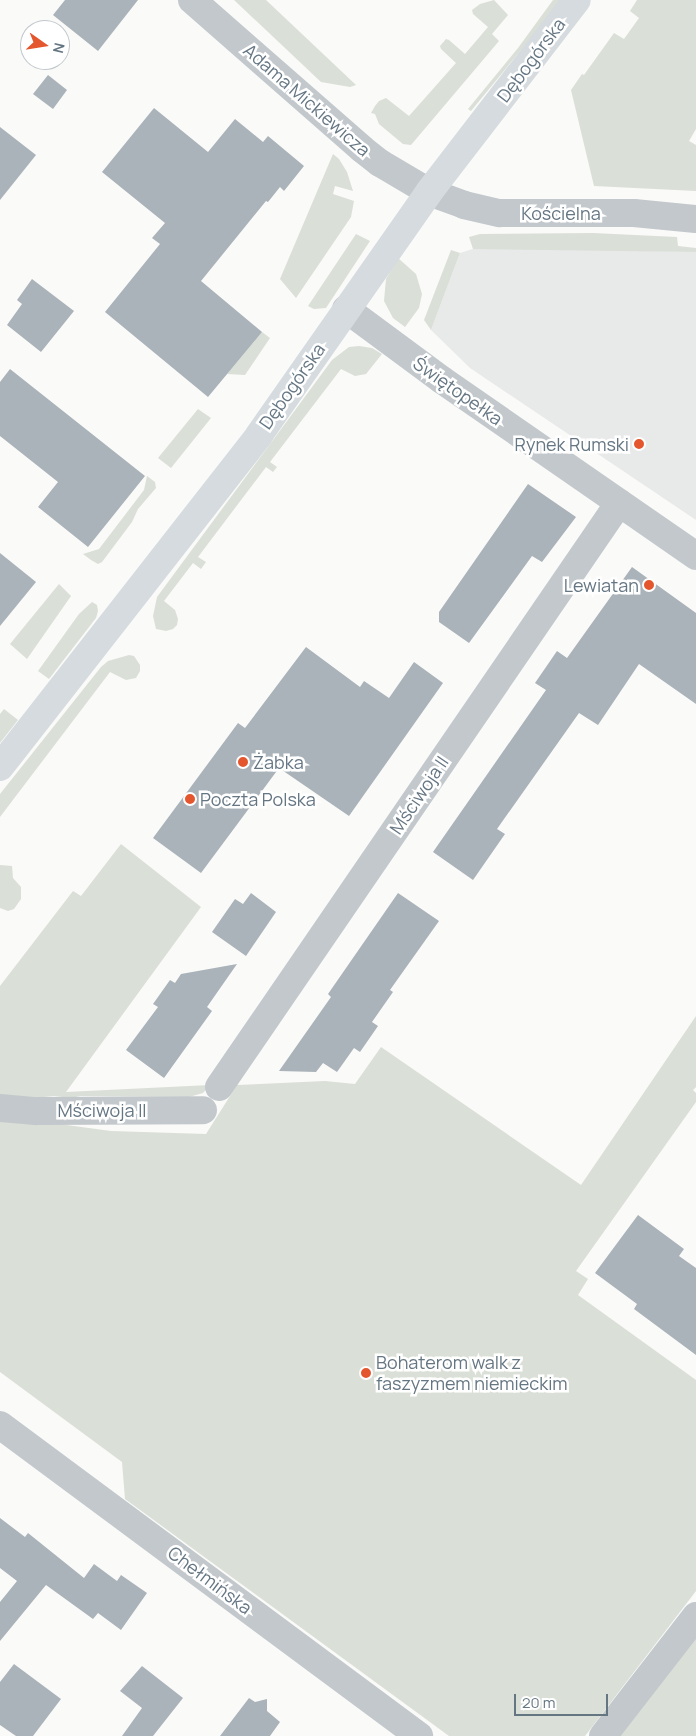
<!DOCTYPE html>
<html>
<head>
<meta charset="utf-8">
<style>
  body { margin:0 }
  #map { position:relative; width:696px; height:1736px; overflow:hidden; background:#fafaf8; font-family:Manrope,sans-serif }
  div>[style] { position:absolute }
  .built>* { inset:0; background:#e8e9e9 }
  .green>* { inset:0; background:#dadfd7 }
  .building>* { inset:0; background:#aab3b9 }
  .minor>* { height:28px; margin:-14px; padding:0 14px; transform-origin:14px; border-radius:14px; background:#c3c8cc }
  .tertiary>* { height:28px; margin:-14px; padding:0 14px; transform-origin:14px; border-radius:14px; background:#c3c8cc }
  .secondary>* { height:28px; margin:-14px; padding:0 14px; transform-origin:14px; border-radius:14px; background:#d6dbdf }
  .dots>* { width:14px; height:14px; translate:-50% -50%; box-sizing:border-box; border:2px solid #fff; border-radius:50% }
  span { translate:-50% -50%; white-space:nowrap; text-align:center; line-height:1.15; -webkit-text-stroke:5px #fff; paint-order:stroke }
  .street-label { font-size:18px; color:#657683 }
  .poi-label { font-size:18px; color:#657683 }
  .right { translate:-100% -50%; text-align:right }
  .left { translate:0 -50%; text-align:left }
  .north { position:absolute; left:20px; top:20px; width:50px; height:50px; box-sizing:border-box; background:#fff; border:1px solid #c1c8cd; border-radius:50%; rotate:103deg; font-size:14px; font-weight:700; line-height:20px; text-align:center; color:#657683 }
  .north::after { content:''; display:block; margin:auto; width:18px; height:22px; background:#e4572e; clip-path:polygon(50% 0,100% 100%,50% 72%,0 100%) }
  .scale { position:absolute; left:514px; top:1694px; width:94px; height:22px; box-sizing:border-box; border:2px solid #657683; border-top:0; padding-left:6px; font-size:15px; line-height:18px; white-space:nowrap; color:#657683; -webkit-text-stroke:4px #fff; paint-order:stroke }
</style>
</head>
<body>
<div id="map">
  <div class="built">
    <div style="clip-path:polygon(479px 247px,696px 252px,696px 520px,470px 368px,431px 330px,460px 253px)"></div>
  </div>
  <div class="green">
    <div style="clip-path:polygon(234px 0,266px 0,356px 85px,350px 87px,321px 82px)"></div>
    <div style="clip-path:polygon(494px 0,508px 15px,492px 34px,499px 41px,411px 145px,403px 144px,379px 124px,375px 114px,371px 113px,375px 106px,379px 101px,386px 98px,409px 116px,456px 63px,441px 49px,440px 46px,446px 39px,449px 40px,465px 54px,488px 27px,473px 14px,472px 10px,480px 4px)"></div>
    <div style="clip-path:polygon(553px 0,562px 0,471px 111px,468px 109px,518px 48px)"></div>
    <div style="clip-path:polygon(637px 0,696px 0,696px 129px,689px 141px,696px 145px,696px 191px,594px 186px,571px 90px,582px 74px,584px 75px,614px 33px,624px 39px,639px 18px,630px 11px)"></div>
    <div style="clip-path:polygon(333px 154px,339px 159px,347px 172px,353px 191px,335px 186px,333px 194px,354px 201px,351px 217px,296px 298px,280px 279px)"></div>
    <div style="clip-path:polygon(593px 233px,677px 237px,678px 246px,696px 248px,696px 252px,473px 249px,469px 237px,480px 234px)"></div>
    <div style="clip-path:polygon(356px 234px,370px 241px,326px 308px,314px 309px,308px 306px)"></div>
    <div style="clip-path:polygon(451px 250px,460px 253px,431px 330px,424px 320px)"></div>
    <div style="clip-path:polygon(398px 258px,416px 274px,422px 294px,419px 308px,405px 327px,393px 318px,384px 301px,386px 279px)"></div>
    <div style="clip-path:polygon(262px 332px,270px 338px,245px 375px,227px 374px)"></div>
    <div style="clip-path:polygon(359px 346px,372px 348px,382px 354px,366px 374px,355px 376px,341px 369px,270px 462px,277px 467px,273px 472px,266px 467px,198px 557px,206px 562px,201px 569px,193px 563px,164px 601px,175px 610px,178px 619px,177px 625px,173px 629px,166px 631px,156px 629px,153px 616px,157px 597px,332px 360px,349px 347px)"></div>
    <div style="clip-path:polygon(198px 409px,211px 418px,171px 468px,158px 458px)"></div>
    <div style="clip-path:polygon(147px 476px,155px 482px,156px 488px,138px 509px,132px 522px,102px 562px,98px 564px,91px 560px,83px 554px,99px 549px,144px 490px)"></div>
    <div style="clip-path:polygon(59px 584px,71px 596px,27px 659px,10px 644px)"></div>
    <div style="clip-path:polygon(92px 602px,97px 605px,98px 611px,96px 618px,49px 679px,38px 671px,79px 614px)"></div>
    <div style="clip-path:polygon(129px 655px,134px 656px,140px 665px,140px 671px,136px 678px,126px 680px,110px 672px,0 817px,0 794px,101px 667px,108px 661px)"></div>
    <div style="clip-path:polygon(4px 709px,18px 720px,0 743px,0 714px)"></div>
    <div style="clip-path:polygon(121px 844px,201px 907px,66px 1092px,210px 1085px,203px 1093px,189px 1097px,80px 1096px,71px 1098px,54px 1096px,23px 1099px,0 1099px,0 986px,73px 891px,81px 896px)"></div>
    <div style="clip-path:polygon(0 865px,12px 866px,13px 878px,21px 887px,21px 899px,14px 909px,8px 911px,0 908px)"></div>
    <div style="clip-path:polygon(696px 1016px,696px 1087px,693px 1090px,696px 1093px,696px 1102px,576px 1271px,588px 1279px,578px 1295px,696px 1380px,696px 1591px,585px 1736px,449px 1736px,125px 1499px,122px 1462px,0 1372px,0 1116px,111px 1131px,206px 1134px,237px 1085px,325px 1081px,355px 1084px,381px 1047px,581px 1185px)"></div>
    <div style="clip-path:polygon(696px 1635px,696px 1736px,619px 1736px)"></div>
  </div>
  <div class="building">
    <div style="clip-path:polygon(65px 0,138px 0,98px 51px,53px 15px)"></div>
    <div style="clip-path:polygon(48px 75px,67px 90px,53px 109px,33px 94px)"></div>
    <div style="clip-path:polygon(154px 108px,208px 152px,235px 119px,263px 142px,268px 136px,304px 166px,284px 191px,280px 187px,268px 202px,266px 201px,201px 281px,262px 332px,208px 397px,105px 312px,160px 244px,152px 238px,165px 223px,102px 172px)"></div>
    <div style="clip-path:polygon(0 127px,36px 155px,0 200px)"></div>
    <div style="clip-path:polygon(32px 279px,74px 311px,41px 352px,7px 325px,22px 304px,17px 300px)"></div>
    <div style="clip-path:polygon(10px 369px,145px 476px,88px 547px,38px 507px,58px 482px,0 436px,0 382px)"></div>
    <div style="clip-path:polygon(528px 484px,576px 517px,542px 562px,532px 556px,469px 643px,439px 622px,439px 612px)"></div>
    <div style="clip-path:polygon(0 553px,36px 582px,0 626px)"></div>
    <div style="clip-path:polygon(632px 567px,696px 613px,696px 704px,639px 664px,598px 725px,579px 713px,497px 829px,505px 834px,473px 880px,433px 852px,546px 690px,535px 683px,557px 651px,567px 658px)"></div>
    <div style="clip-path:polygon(306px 647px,360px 687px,364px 681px,389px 698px,414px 662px,443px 683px,349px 816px,279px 768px,201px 873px,153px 838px,238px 723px,245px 728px)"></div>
    <div style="clip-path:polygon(251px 893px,276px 912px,246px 956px,212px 932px,235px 899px,243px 904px)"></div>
    <div style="clip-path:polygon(398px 893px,439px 921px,390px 990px,393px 992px,372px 1022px,378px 1026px,360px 1052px,354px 1048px,337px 1072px,323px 1063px,316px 1072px,279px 1071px,331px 997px,328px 994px)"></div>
    <div style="clip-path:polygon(237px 964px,207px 1007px,212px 1011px,164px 1078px,126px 1050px,158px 1007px,153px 1004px,170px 980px,175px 983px,181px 974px)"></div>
    <div style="clip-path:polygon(638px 1215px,684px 1249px,679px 1256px,696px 1268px,696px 1355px,634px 1309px,637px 1304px,595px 1273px)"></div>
    <div style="clip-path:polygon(0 1518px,25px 1537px,28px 1533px,84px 1578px,94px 1564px,117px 1581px,121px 1575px,147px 1593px,121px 1630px,98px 1613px,93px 1619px,46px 1585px,0 1641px,0 1602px,17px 1581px,0 1568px)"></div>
    <div style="clip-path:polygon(14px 1664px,61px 1699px,33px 1736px,16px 1736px,0 1725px,0 1682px)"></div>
    <div style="clip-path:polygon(142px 1666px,183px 1698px,153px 1736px,122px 1736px,142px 1708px,120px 1691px)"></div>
    <div style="clip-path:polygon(249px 1698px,255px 1702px,267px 1699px,267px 1711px,280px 1722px,270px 1736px,220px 1736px)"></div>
  </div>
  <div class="minor">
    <div style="left:192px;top:0;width:226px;rotate:41.2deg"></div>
    <div style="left:362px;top:149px;width:23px;rotate:38deg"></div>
    <div style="left:380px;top:163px;width:57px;rotate:30.6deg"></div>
    <div style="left:429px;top:192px;width:37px;rotate:20deg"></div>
    <div style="left:464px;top:205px;width:37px;rotate:13deg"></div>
    <div style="left:500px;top:213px;width:134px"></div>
    <div style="left:634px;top:213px;width:62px;rotate:5.5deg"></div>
    <div style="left:346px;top:309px;width:119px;rotate:36.5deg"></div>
    <div style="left:442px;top:380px;width:309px;rotate:34.7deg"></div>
    <div style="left:219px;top:1087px;width:708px;rotate:-55.59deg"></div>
    <div style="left:0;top:1108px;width:36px;rotate:5deg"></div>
    <div style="left:36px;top:1111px;width:167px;rotate:-0.3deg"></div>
    <div style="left:603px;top:1736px;width:152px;rotate:-52.2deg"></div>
  </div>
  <div class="tertiary">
    <div style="left:0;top:1425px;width:522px;rotate:36.58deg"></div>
  </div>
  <div class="secondary">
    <div style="left:0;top:767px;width:421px;rotate:-52deg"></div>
    <div style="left:259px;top:435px;width:297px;rotate:-55deg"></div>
    <div style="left:429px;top:192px;width:242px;rotate:-52.4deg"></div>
  </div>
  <div class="dots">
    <div style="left:639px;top:444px;background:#e4572e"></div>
    <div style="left:649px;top:585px;background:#e4572e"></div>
    <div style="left:243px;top:762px;background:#e4572e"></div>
    <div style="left:190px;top:799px;background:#e4572e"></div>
    <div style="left:366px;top:1373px;background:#e4572e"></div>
  </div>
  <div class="street-label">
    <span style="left:531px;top:60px;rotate:-53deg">Dębogórska</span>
    <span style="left:307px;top:100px;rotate:41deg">Adama Mickiewicza</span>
    <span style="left:561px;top:213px">Kościelna</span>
    <span style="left:292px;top:386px;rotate:-55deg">Dębogórska</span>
    <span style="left:458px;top:391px;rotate:35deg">Świętopełka</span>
    <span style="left:419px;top:795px;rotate:-56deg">Mściwoja II</span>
    <span style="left:102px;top:1110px">Mściwoja II</span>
    <span style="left:210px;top:1580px;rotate:37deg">Chełmińska</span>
  </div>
  <div class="poi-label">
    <span class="right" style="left:629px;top:444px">Rynek Rumski</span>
    <span class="right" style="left:639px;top:585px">Lewiatan</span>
    <span class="left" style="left:253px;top:762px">Żabka</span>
    <span class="left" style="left:200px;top:799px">Poczta Polska</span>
    <span class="left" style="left:376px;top:1373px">Bohaterom walk z<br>faszyzmem niemieckim</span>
  </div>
  <div class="north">N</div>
  <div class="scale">20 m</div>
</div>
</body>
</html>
